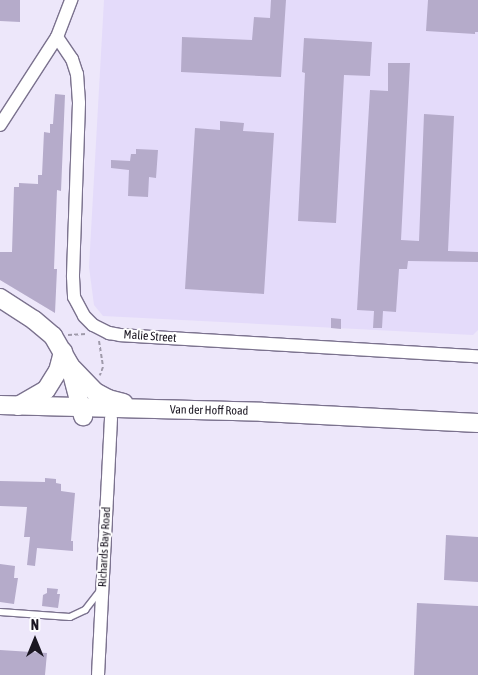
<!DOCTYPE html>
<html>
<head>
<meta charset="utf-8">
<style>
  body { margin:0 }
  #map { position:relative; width:478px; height:675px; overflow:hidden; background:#ede7fa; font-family:"Asap Condensed",sans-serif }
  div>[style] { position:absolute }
  .built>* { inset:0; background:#e4dbfa }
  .building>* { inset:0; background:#b5abca }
  .path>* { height:2px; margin-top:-1px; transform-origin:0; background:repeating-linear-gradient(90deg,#9f9aaa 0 4px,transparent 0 6.5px) }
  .roads { filter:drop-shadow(1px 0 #7b728e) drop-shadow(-1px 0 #7b728e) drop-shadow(0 1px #7b728e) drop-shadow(0 -1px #7b728e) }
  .lane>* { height:6px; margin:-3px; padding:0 3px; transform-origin:3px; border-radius:3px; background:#fff }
  .street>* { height:12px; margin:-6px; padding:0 6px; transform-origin:6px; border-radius:6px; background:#fff }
  .secondary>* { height:18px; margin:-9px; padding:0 9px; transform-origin:9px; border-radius:9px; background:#fff }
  span { translate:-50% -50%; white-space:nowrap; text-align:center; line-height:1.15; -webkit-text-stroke:4px #fff; paint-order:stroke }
  .street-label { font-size:12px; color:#1b1722 }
  .north { position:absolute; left:10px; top:615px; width:50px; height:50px; -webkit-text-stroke:4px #fff; paint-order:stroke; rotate:0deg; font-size:14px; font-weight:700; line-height:20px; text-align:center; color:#1b1722 }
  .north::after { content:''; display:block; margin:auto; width:18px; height:22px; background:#1b1722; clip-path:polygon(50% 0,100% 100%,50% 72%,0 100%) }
</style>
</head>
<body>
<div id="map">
  <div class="built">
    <div style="clip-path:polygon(104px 0,478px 0,478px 330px,473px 335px,103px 316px,94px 305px,89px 267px)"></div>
  </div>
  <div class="building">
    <div style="clip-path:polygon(0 0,20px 0,20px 22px,0 21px)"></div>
    <div style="clip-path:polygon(271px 0,286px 0,281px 77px,181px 72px,182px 37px,252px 40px,254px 17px,270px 18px)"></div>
    <div style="clip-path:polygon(428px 0,478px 0,478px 32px,475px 32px,475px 34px,426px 31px)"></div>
    <div style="clip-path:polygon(304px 38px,372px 42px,370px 76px,344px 75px,336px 223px,298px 221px,305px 73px,302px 72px)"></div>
    <div style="clip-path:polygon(388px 63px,410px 63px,401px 240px,419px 241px,424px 114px,454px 116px,448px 251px,478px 252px,478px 262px,408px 261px,407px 269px,399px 269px,396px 312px,383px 311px,382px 328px,373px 328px,374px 311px,357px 310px,370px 90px,388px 91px)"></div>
    <div style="clip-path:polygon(55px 94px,65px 95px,61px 191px,57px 190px,54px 269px,57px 269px,55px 313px,0 280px,0 252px,12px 252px,14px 187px,19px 187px,19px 183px,38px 184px,38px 175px,42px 175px,44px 132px,50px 133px,50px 124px,53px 124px)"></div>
    <div style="clip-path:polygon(220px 121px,244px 123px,243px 131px,274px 133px,264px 294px,185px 289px,195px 128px,220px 130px)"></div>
    <div style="clip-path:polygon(136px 149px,158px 150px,156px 178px,149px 177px,148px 197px,128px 196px,129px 170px,111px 168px,111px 160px,130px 161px,131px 154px,136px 154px)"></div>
    <div style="clip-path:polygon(331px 318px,341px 319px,341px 329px,331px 328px)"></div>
    <div style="clip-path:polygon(45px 478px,56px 479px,56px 483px,61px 484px,61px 491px,75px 493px,71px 541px,73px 541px,73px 551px,37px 548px,35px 566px,27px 565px,30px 537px,24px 537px,27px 507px,0 506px,0 481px,45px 482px)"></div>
    <div style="clip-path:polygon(446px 535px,478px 537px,478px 582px,444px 580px)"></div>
    <div style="clip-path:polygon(0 564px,15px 566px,14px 578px,18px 578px,14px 604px,0 602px)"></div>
    <div style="clip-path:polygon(47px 588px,58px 589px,57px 594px,60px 594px,58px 608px,42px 606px,43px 595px,47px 593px)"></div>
    <div style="clip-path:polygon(417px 603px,478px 606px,478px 675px,414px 675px)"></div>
    <div style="clip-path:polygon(0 650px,47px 653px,45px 675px,0 675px)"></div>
  </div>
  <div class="path">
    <div style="left:68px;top:335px;width:18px;rotate:-3deg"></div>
    <div style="left:99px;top:341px;width:26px;rotate:81deg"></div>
    <div style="left:103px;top:367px;width:9px;rotate:111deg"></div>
  </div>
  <div class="roads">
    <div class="lane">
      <div style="left:0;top:612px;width:70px;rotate:4.1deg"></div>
      <div style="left:70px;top:617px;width:17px;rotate:-25deg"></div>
      <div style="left:85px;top:610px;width:24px;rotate:-52deg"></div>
    </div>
    <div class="street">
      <div style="left:57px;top:37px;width:27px;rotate:56deg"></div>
      <div style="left:72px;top:59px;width:16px;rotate:72deg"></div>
      <div style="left:77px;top:74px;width:29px;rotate:86deg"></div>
      <div style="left:79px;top:103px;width:174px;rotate:92deg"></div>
      <div style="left:73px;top:277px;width:20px;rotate:87deg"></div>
      <div style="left:74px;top:297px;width:21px;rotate:62deg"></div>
      <div style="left:84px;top:316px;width:13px;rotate:45deg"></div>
      <div style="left:93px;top:325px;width:18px;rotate:27deg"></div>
      <div style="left:109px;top:333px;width:11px;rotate:10deg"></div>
      <div style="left:120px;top:335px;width:359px;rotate:3.4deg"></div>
      <div style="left:0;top:125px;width:105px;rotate:-57.1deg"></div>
      <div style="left:57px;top:37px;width:40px;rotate:-69deg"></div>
      <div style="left:98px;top:675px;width:257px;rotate:-87.1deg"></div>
    </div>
    <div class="secondary">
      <div style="left:0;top:298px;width:40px;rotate:32.9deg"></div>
      <div style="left:34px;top:320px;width:25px;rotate:40deg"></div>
      <div style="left:53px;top:336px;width:34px;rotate:60deg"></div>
      <div style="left:70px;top:366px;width:52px;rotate:75.4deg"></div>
      <div style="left:72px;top:368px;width:33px;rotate:46deg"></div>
      <div style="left:95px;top:392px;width:15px;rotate:28deg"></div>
      <div style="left:108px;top:399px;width:16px;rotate:14deg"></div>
      <div style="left:0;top:405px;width:262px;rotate:1.5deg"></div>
      <div style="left:262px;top:412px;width:216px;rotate:2.9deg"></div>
      <div style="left:18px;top:406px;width:32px;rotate:-30deg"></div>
      <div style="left:46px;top:390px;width:22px;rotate:-58deg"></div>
      <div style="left:58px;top:371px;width:20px;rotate:-75deg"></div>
    </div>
  </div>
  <div class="street-label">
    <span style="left:150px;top:337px;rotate:4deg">Malie Street</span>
    <span style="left:209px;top:411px;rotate:1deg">Van der Hoff Road</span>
    <span style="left:105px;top:547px;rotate:-87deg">Richards Bay Road</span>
  </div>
  <div class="north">N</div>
</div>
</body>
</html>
